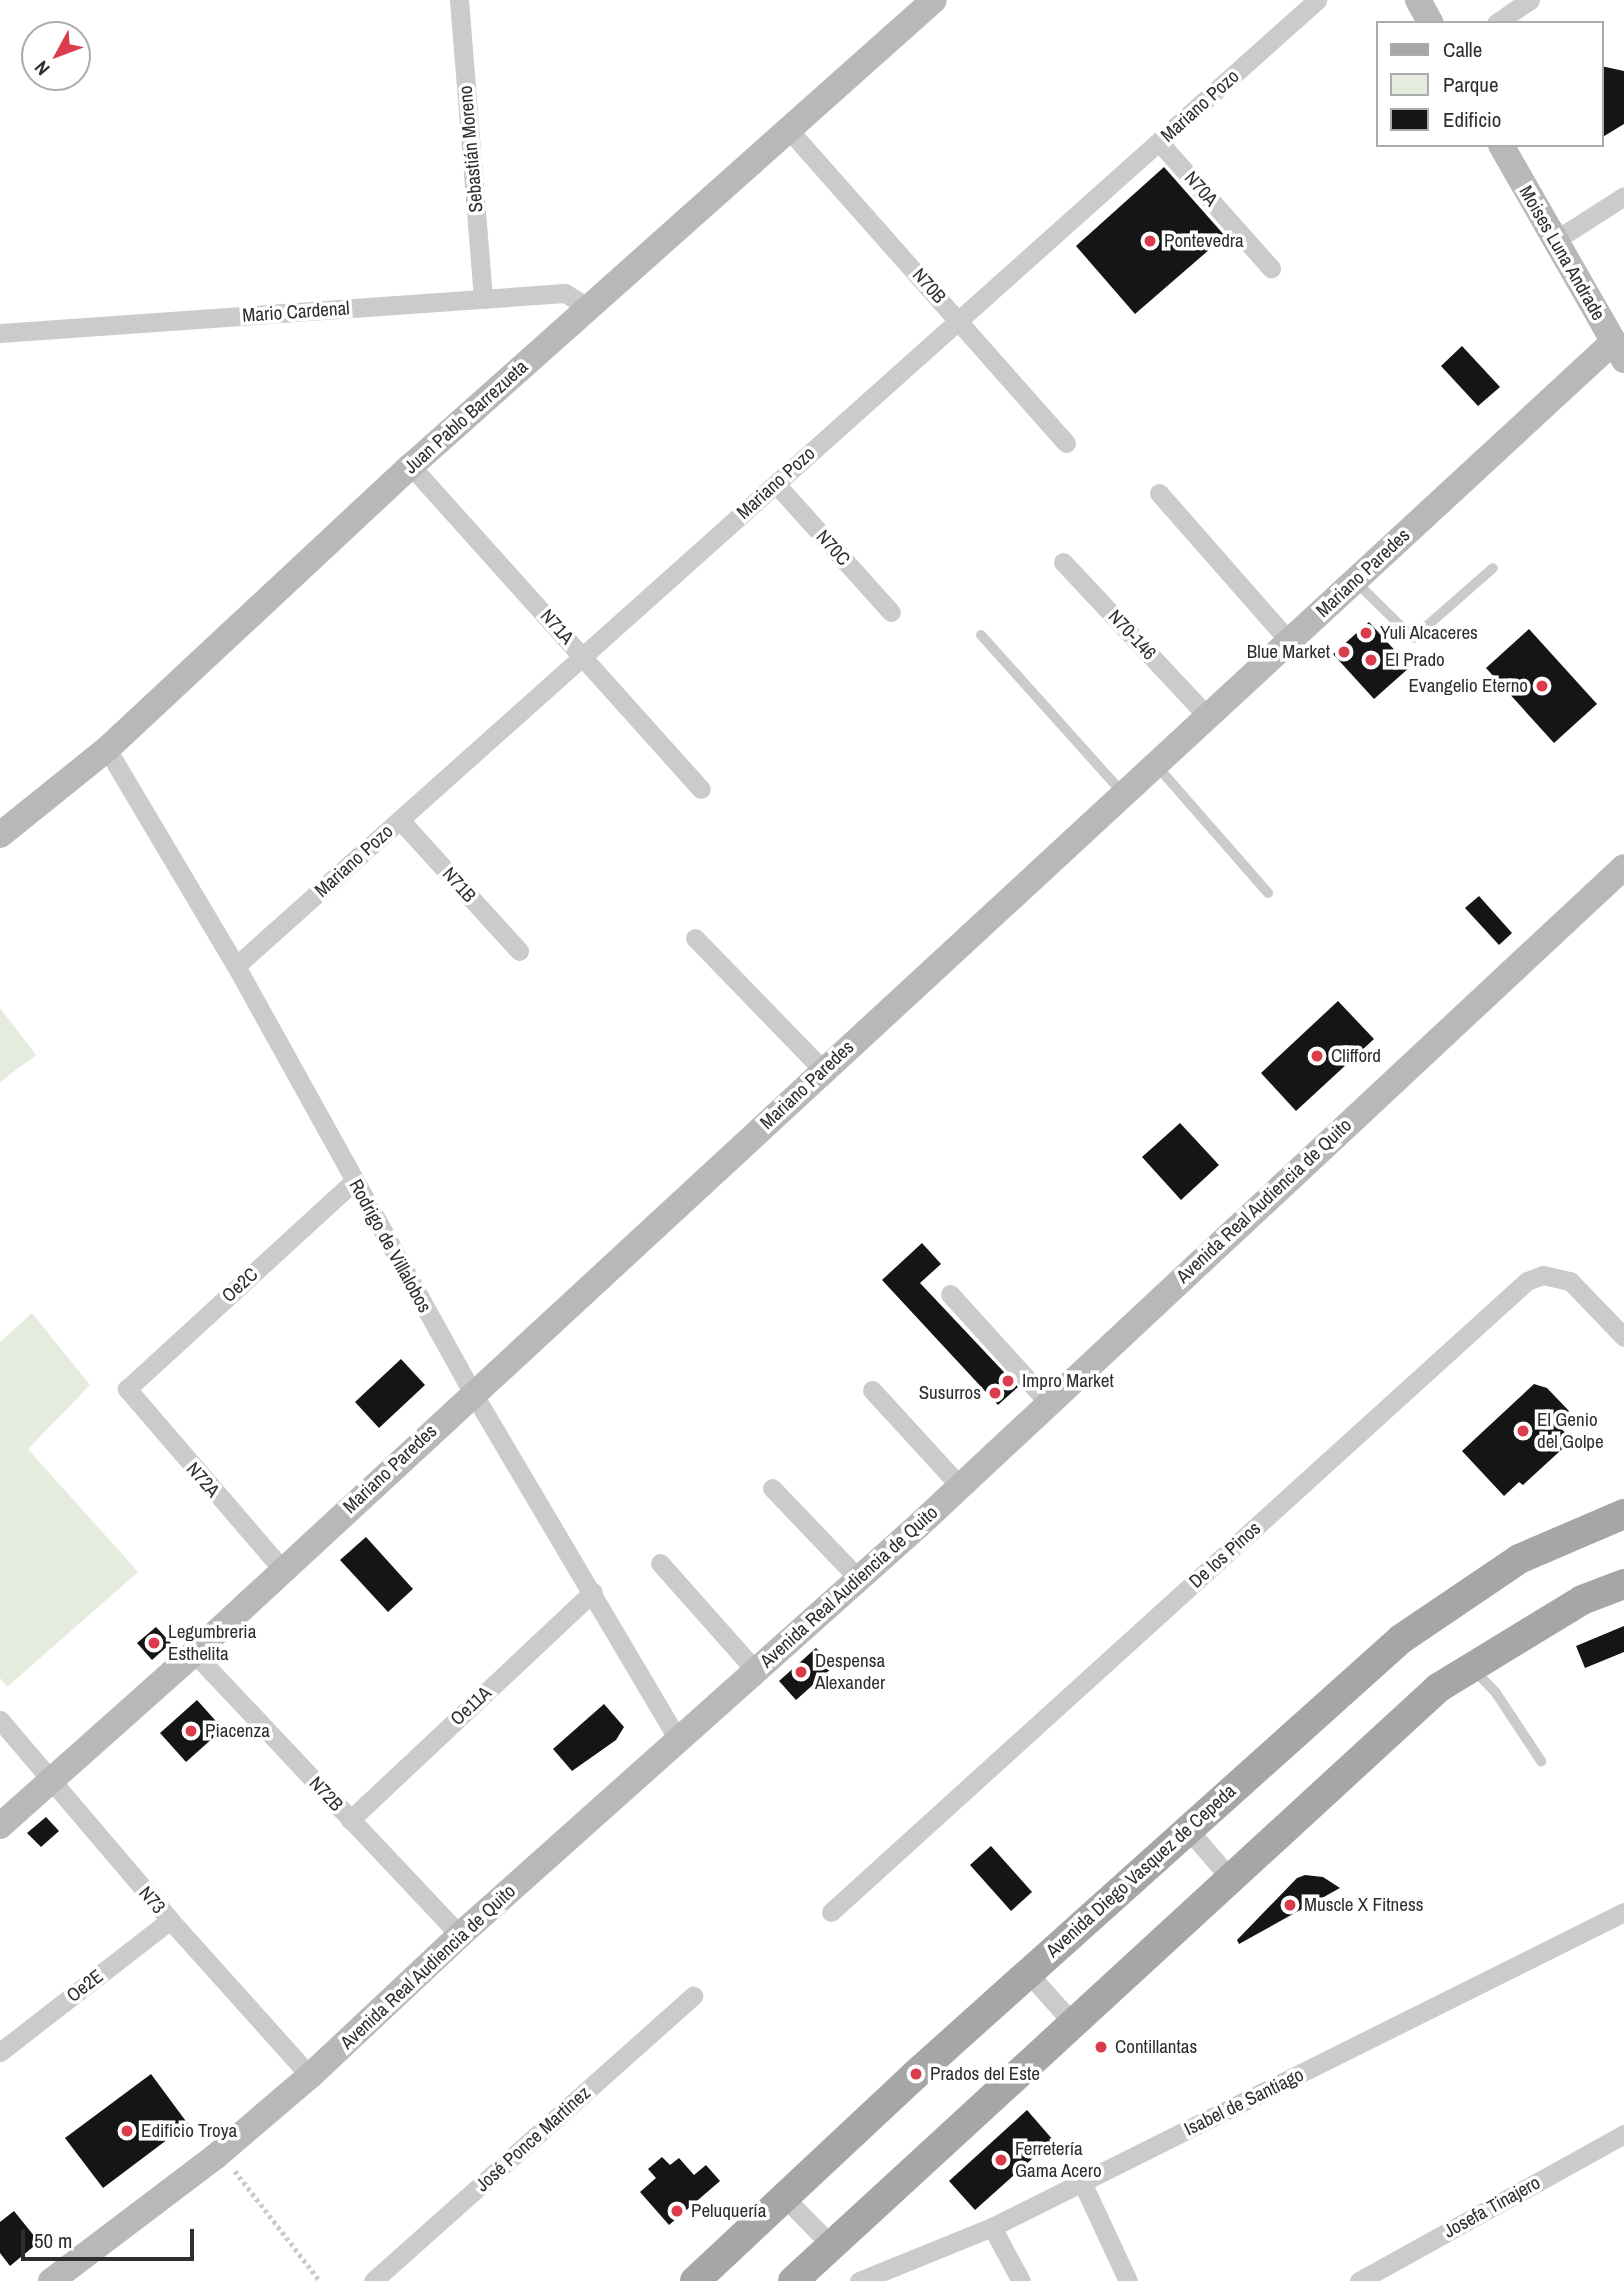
<!DOCTYPE html>
<html>
<head>
<meta charset="utf-8">
<style>
  body { margin:0 }
  #map { position:relative; width:1624px; height:2281px; overflow:hidden; background:#fff; font-family:"Archivo Narrow",sans-serif }
  div>[style] { position:absolute }
  .green>* { inset:0; background:#e5ebdd }
  .building>* { inset:0; background:#151515 }
  .path>* { height:4.5px; margin-top:-2.25px; transform-origin:0; background:repeating-linear-gradient(90deg,#cbcbcb 0 3.5px,transparent 0 7px) }
  .lane>* { height:10px; margin:-5px; padding:0 5px; transform-origin:5px; border-radius:5px; background:#cbcbcb }
  .street>* { height:19px; margin:-9.5px; padding:0 9.5px; transform-origin:9.5px; border-radius:9.5px; background:#cbcbcb }
  .secondary>* { height:26px; margin:-13px; padding:0 13px; transform-origin:13px; border-radius:13px; background:#b8b8b8 }
  .primary>* { height:30px; margin:-15px; padding:0 15px; transform-origin:15px; border-radius:15px; background:#a6a6a6 }
  .dots>* { width:19px; height:19px; translate:-50% -50%; box-sizing:border-box; border:4px solid #fff; border-radius:50% }
  span { translate:-50% -50%; white-space:nowrap; text-align:center; line-height:1.15; -webkit-text-stroke:7px #fff; paint-order:stroke }
  .street-label { font-size:19px; color:#2e2e2e }
  .poi-label { font-size:19px; color:#2e2e2e }
  .left { translate:0 -50%; text-align:left }
  .right { translate:-100% -50%; text-align:right }
  .legend { position:absolute; left:1376px; top:21px; width:228px; height:126px; box-sizing:border-box; background:#fff; border:2px solid #ababab; margin:0; padding:9px 12px; list-style:none; font-size:21px; color:#2e2e2e }
  .legend li { display:flex; align-items:center; gap:14px; height:35px }
  .legend b { width:35px; border:2px solid #ababab }
  .north { position:absolute; left:21px; top:21px; width:70px; height:70px; box-sizing:border-box; background:#fff; border:2px solid #ababab; border-radius:50%; rotate:229deg; font-size:19px; font-weight:700; line-height:28px; text-align:center; color:#2e2e2e }
  .north::after { content:''; display:block; margin:auto; width:24px; height:32px; background:#da3c4c; clip-path:polygon(50% 0,100% 100%,50% 72%,0 100%) }
  .scale { position:absolute; left:21px; top:2229px; width:173px; height:32px; box-sizing:border-box; border:4px solid #2e2e2e; border-top:0; padding-left:9px; font-size:21px; line-height:24px; white-space:nowrap; color:#2e2e2e; -webkit-text-stroke:5px #fff; paint-order:stroke }
</style>
</head>
<body>
<div id="map">
  <div class="green">
    <div style="clip-path:polygon(0 1008px,36px 1055px,0 1082px)"></div>
    <div style="clip-path:polygon(32px 1313px,90px 1385px,28px 1449px,138px 1572px,7px 1687px,0 1678px,0 1342px)"></div>
  </div>
  <div class="building">
    <div style="clip-path:polygon(1601px 66px,1624px 71px,1624px 124px,1601px 138px)"></div>
    <div style="clip-path:polygon(1164px 167px,1225px 236px,1135px 314px,1076px 246px)"></div>
    <div style="clip-path:polygon(1462px 346px,1500px 387px,1478px 406px,1441px 366px)"></div>
    <div style="clip-path:polygon(1369px 622px,1410px 667px,1374px 699px,1333px 654px)"></div>
    <div style="clip-path:polygon(1529px 629px,1597px 704px,1554px 743px,1486px 668px)"></div>
    <div style="clip-path:polygon(1479px 896px,1512px 933px,1499px 945px,1465px 908px)"></div>
    <div style="clip-path:polygon(1338px 1001px,1374px 1039px,1296px 1111px,1261px 1073px)"></div>
    <div style="clip-path:polygon(1180px 1123px,1219px 1165px,1181px 1200px,1142px 1157px)"></div>
    <div style="clip-path:polygon(922px 1243px,941px 1264px,920px 1283px,1018px 1387px,998px 1405px,882px 1280px)"></div>
    <div style="clip-path:polygon(401px 1359px,425px 1385px,379px 1428px,355px 1402px)"></div>
    <div style="clip-path:polygon(1534px 1384px,1547px 1388px,1569px 1411px,1556px 1423px,1572px 1440px,1523px 1485px,1519px 1482px,1504px 1496px,1462px 1451px)"></div>
    <div style="clip-path:polygon(366px 1537px,413px 1589px,388px 1612px,340px 1560px)"></div>
    <div style="clip-path:polygon(1624px 1626px,1624px 1652px,1585px 1668px,1576px 1646px)"></div>
    <div style="clip-path:polygon(156px 1627px,171px 1643px,152px 1660px,137px 1643px)"></div>
    <div style="clip-path:polygon(816px 1648px,833px 1667px,796px 1700px,779px 1681px)"></div>
    <div style="clip-path:polygon(197px 1700px,223px 1729px,186px 1762px,160px 1733px)"></div>
    <div style="clip-path:polygon(604px 1704px,624px 1727px,616px 1740px,572px 1771px,553px 1749px)"></div>
    <div style="clip-path:polygon(46px 1817px,59px 1831px,41px 1847px,27px 1833px)"></div>
    <div style="clip-path:polygon(991px 1846px,1032px 1892px,1011px 1911px,970px 1865px)"></div>
    <div style="clip-path:polygon(1305px 1875px,1323px 1877px,1340px 1888px,1239px 1944px,1237px 1940px,1297px 1878px)"></div>
    <div style="clip-path:polygon(151px 2074px,188px 2124px,103px 2188px,65px 2138px)"></div>
    <div style="clip-path:polygon(1027px 2110px,1053px 2140px,975px 2210px,949px 2181px)"></div>
    <div style="clip-path:polygon(662px 2157px,670px 2165px,679px 2158px,694px 2175px,706px 2165px,720px 2181px,669px 2225px,640px 2192px,656px 2178px,648px 2169px)"></div>
    <div style="clip-path:polygon(14px 2211px,39px 2242px,10px 2266px,0 2253px,0 2222px)"></div>
  </div>
  <div class="path">
    <div style="left:235px;top:2171px;width:139px;rotate:52.3deg"></div>
  </div>
  <div class="lane">
    <div style="left:1355px;top:581px;width:81px;rotate:44.5deg"></div>
    <div style="left:1413px;top:638px;width:106px;rotate:-41.2deg"></div>
    <div style="left:981px;top:635px;width:212px;rotate:48.1deg"></div>
    <div style="left:1156px;top:765px;width:170px;rotate:48.8deg"></div>
    <div style="left:1474px;top:1670px;width:32px;rotate:46deg"></div>
    <div style="left:1496px;top:1693px;width:82px;rotate:56.5deg"></div>
  </div>
  <div class="street">
    <div style="left:459px;top:0;width:300px;rotate:85.4deg"></div>
    <div style="left:1496px;top:23px;width:41px;rotate:-34.1deg"></div>
    <div style="left:789px;top:130px;width:418px;rotate:48.5deg"></div>
    <div style="left:1159px;top:142px;width:169px;rotate:48.4deg"></div>
    <div style="left:1554px;top:241px;width:83px;rotate:-32.7deg"></div>
    <div style="left:0;top:333px;width:566px;rotate:-4.05deg"></div>
    <div style="left:565px;top:293px;width:26px;rotate:32deg"></div>
    <div style="left:411px;top:466px;width:434px;rotate:48.1deg"></div>
    <div style="left:776px;top:484px;width:172px;rotate:48.1deg"></div>
    <div style="left:1159px;top:493px;width:197px;rotate:48.7deg"></div>
    <div style="left:1063px;top:562px;width:211px;rotate:46.9deg"></div>
    <div style="left:107px;top:749px;width:252px;rotate:59.3deg"></div>
    <div style="left:236px;top:966px;width:488px;rotate:61deg"></div>
    <div style="left:473px;top:1393px;width:404px;rotate:59.4deg"></div>
    <div style="left:400px;top:820px;width:177px;rotate:47.7deg"></div>
    <div style="left:695px;top:938px;width:184px;rotate:45.9deg"></div>
    <div style="left:236px;top:966px;width:1450px;rotate:-41.78deg"></div>
    <div style="left:950px;top:1294px;width:147px;rotate:47.8deg"></div>
    <div style="left:872px;top:1390px;width:130px;rotate:47.5deg"></div>
    <div style="left:772px;top:1488px;width:126px;rotate:46.3deg"></div>
    <div style="left:660px;top:1563px;width:144px;rotate:48.4deg"></div>
    <div style="left:282px;top:1569px;width:238px;rotate:-130.7deg"></div>
    <div style="left:127px;top:1389px;width:308px;rotate:-42.5deg"></div>
    <div style="left:194px;top:1653px;width:388px;rotate:46.7deg"></div>
    <div style="left:0;top:1720px;width:262px;rotate:49.6deg"></div>
    <div style="left:170px;top:1920px;width:210px;rotate:48.1deg"></div>
    <div style="left:350px;top:1820px;width:333px;rotate:-43.2deg"></div>
    <div style="left:1188px;top:1829px;width:65px;rotate:49.4deg"></div>
    <div style="left:831px;top:1912px;width:939px;rotate:-42.2deg"></div>
    <div style="left:1527px;top:1281px;width:17px;rotate:-21deg"></div>
    <div style="left:1543px;top:1275px;width:28px;rotate:13deg"></div>
    <div style="left:1570px;top:1281px;width:78px;rotate:46deg"></div>
    <div style="left:1028px;top:1973px;width:66px;rotate:48.1deg"></div>
    <div style="left:0;top:2052px;width:215px;rotate:-37.8deg"></div>
    <div style="left:1082px;top:2182px;width:109px;rotate:65.1deg"></div>
    <div style="left:785px;top:2198px;width:66px;rotate:45.6deg"></div>
    <div style="left:992px;top:2227px;width:61px;rotate:61.8deg"></div>
    <div style="left:373px;top:2281px;width:429px;rotate:-41.7deg"></div>
    <div style="left:859px;top:2281px;width:144px;rotate:-22.1deg"></div>
    <div style="left:992px;top:2227px;width:706px;rotate:-26.49deg"></div>
    <div style="left:1359px;top:2281px;width:303px;rotate:-29deg"></div>
  </div>
  <div class="secondary">
    <div style="left:1418px;top:0;width:26px;rotate:61deg"></div>
    <div style="left:1501px;top:145px;width:248px;rotate:60.2deg"></div>
    <div style="left:0;top:835px;width:137px;rotate:-38.8deg"></div>
    <div style="left:107px;top:749px;width:415px;rotate:-43deg"></div>
    <div style="left:411px;top:466px;width:700px;rotate:-41.7deg"></div>
    <div style="left:0;top:1826px;width:260px;rotate:-41.7deg"></div>
    <div style="left:194px;top:1653px;width:1932px;rotate:-42.73deg"></div>
    <div style="left:51px;top:2281px;width:206px;rotate:-37.1deg"></div>
    <div style="left:215px;top:2157px;width:125px;rotate:-40.5deg"></div>
    <div style="left:310px;top:2076px;width:206px;rotate:-43.2deg"></div>
    <div style="left:460px;top:1935px;width:615px;rotate:-41.77deg"></div>
    <div style="left:919px;top:1525px;width:964px;rotate:-43.03deg"></div>
  </div>
  <div class="primary">
    <div style="left:695px;top:2281px;width:303px;rotate:-43.1deg"></div>
    <div style="left:916px;top:2074px;width:651px;rotate:-41.89deg"></div>
    <div style="left:1401px;top:1639px;width:143px;rotate:-34.1deg"></div>
    <div style="left:1519px;top:1559px;width:114px;rotate:-23.2deg"></div>
    <div style="left:793px;top:2281px;width:876px;rotate:-42.59deg"></div>
    <div style="left:1438px;top:1688px;width:169px;rotate:-31.4deg"></div>
    <div style="left:1582px;top:1600px;width:45px;rotate:-20.9deg"></div>
  </div>
  <div class="dots">
    <div style="left:1150px;top:241px;background:#da3c4c"></div>
    <div style="left:1366px;top:633px;background:#da3c4c"></div>
    <div style="left:1344px;top:652px;background:#da3c4c"></div>
    <div style="left:1371px;top:660px;background:#da3c4c"></div>
    <div style="left:1542px;top:686px;background:#da3c4c"></div>
    <div style="left:1317px;top:1056px;background:#da3c4c"></div>
    <div style="left:1008px;top:1381px;background:#da3c4c"></div>
    <div style="left:995px;top:1393px;background:#da3c4c"></div>
    <div style="left:1523px;top:1431px;background:#da3c4c"></div>
    <div style="left:154px;top:1643px;background:#da3c4c"></div>
    <div style="left:801px;top:1672px;background:#da3c4c"></div>
    <div style="left:191px;top:1731px;background:#da3c4c"></div>
    <div style="left:1290px;top:1905px;background:#da3c4c"></div>
    <div style="left:1101px;top:2047px;background:#da3c4c"></div>
    <div style="left:916px;top:2074px;background:#da3c4c"></div>
    <div style="left:127px;top:2131px;background:#da3c4c"></div>
    <div style="left:1001px;top:2160px;background:#da3c4c"></div>
    <div style="left:677px;top:2211px;background:#da3c4c"></div>
  </div>
  <div class="street-label">
    <span style="left:1200px;top:106px;rotate:-42deg">Mariano Pozo</span>
    <span style="left:471px;top:149px;rotate:-95deg">Sebastián Moreno</span>
    <span style="left:1201px;top:189px;rotate:48deg">N70A</span>
    <span style="left:1562px;top:253px;rotate:60deg">Moises Luna Andrade</span>
    <span style="left:929px;top:286px;rotate:48deg">N70B</span>
    <span style="left:296px;top:312px;rotate:-4deg">Mario Cardenal</span>
    <span style="left:466px;top:417px;rotate:-42deg">Juan Pablo Barrezueta</span>
    <span style="left:776px;top:483px;rotate:-42deg">Mariano Pozo</span>
    <span style="left:833px;top:548px;rotate:48deg">N70C</span>
    <span style="left:1363px;top:573px;rotate:-43deg">Mariano Paredes</span>
    <span style="left:557px;top:627px;rotate:48deg">N71A</span>
    <span style="left:1132px;top:635px;rotate:47deg">N70-146</span>
    <span style="left:354px;top:861px;rotate:-42deg">Mariano Pozo</span>
    <span style="left:459px;top:885px;rotate:48deg">N71B</span>
    <span style="left:807px;top:1085px;rotate:-43deg">Mariano Paredes</span>
    <span style="left:1264px;top:1201px;rotate:-43deg">Avenida Real Audiencia de Quito</span>
    <span style="left:390px;top:1246px;rotate:61deg">Rodrigo de Villalobos</span>
    <span style="left:240px;top:1285px;rotate:-42deg">Oe2C</span>
    <span style="left:390px;top:1469px;rotate:-43deg">Mariano Paredes</span>
    <span style="left:203px;top:1480px;rotate:49deg">N72A</span>
    <span style="left:1225px;top:1555px;rotate:-42deg">De los Pinos</span>
    <span style="left:849px;top:1587px;rotate:-42deg">Avenida Real Audiencia de Quito</span>
    <span style="left:471px;top:1706px;rotate:-43deg">Oe11A</span>
    <span style="left:326px;top:1794px;rotate:47deg">N72B</span>
    <span style="left:1141px;top:1871px;rotate:-42deg">Avenida Diego Vasquez de Cepeda</span>
    <span style="left:152px;top:1900px;rotate:49deg">N73</span>
    <span style="left:428px;top:1967px;rotate:-43deg">Avenida Real Audiencia de Quito</span>
    <span style="left:85px;top:1986px;rotate:-38deg">Oe2E</span>
    <span style="left:1244px;top:2102px;rotate:-26deg">Isabel de Santiago</span>
    <span style="left:533px;top:2139px;rotate:-42deg">José Ponce Martinez</span>
    <span style="left:1492px;top:2207px;rotate:-29deg">Josefa Tinajero</span>
  </div>
  <div class="poi-label">
    <span class="left" style="left:1164px;top:241px">Pontevedra</span>
    <span class="left" style="left:1380px;top:633px">Yuli Alcaceres</span>
    <span class="right" style="left:1330px;top:652px">Blue Market</span>
    <span class="left" style="left:1385px;top:660px">El Prado</span>
    <span class="right" style="left:1528px;top:686px">Evangelio Eterno</span>
    <span class="left" style="left:1331px;top:1056px">Clifford</span>
    <span class="left" style="left:1022px;top:1381px">Impro Market</span>
    <span class="right" style="left:981px;top:1393px">Susurros</span>
    <span class="left" style="left:1537px;top:1431px">El Genio<br>del Golpe</span>
    <span class="left" style="left:168px;top:1643px">Legumbreria<br>Esthelita</span>
    <span class="left" style="left:815px;top:1672px">Despensa<br>Alexander</span>
    <span class="left" style="left:205px;top:1731px">Piacenza</span>
    <span class="left" style="left:1304px;top:1905px">Muscle X Fitness</span>
    <span class="left" style="left:1115px;top:2047px">Contillantas</span>
    <span class="left" style="left:930px;top:2074px">Prados del Este</span>
    <span class="left" style="left:141px;top:2131px">Edificio Troya</span>
    <span class="left" style="left:1015px;top:2160px">Ferretería<br>Gama Acero</span>
    <span class="left" style="left:691px;top:2211px">Peluquería</span>
  </div>
  <ul class="legend">
  <li><b style="height:9px;background:#a6a6a6"></b>Calle</li>
  <li><b style="height:19px;background:#e5ebdd"></b>Parque</li>
  <li><b style="height:19px;background:#151515"></b>Edificio</li>
  </ul>
  <div class="north">N</div>
  <div class="scale">50 m</div>
</div>
</body>
</html>
